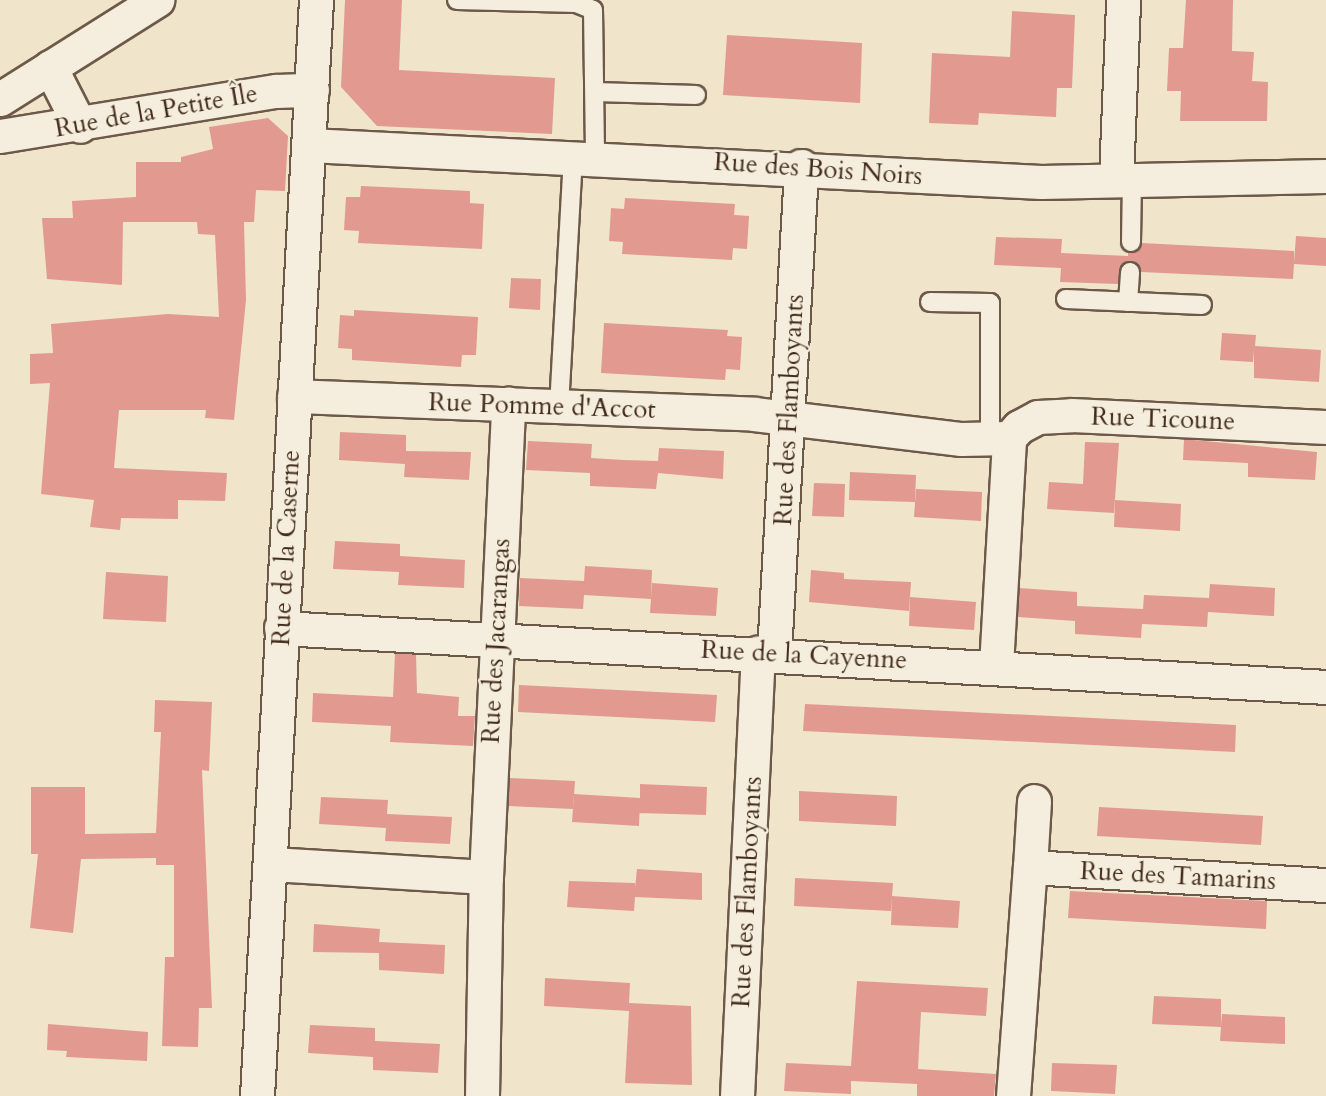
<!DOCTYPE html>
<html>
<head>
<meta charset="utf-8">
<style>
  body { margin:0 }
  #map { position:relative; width:1326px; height:1096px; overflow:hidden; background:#f0e4ca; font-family:Cardo,serif }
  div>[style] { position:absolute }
  .building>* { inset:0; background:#e29a90 }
  .roads { filter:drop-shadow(2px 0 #6d5948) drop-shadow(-2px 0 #6d5948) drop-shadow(0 2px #6d5948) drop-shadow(0 -2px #6d5948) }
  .lane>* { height:18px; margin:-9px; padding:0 9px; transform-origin:9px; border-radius:9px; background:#f5eddd }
  .street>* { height:33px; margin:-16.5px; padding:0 16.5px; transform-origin:16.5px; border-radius:16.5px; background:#f5eddd }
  span { translate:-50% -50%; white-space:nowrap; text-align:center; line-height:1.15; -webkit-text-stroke:5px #f5eddd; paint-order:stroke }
  .street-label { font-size:26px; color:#412b1c }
</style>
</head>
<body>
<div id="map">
  <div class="building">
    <div style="clip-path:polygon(345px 0,402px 0,399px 70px,555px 78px,552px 134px,377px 126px,341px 87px)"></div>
    <div style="clip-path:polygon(1186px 0,1233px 0,1232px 51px,1254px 52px,1252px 81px,1268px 82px,1267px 121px,1180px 121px,1181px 91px,1167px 91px,1169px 48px,1183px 48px)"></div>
    <div style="clip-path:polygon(1012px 11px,1075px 15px,1072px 88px,1057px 88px,1056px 117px,979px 113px,978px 125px,929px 123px,932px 53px,1010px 57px)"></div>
    <div style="clip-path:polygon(727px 35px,862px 43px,860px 103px,723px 95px)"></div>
    <div style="clip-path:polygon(268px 118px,288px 136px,285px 191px,256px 190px,254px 222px,244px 222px,246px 300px,234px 420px,205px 418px,206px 410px,119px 410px,114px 468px,227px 473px,225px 501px,178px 500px,178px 519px,121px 518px,120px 530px,90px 527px,94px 500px,41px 494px,50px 383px,30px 384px,30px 354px,53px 353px,51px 324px,168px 314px,219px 317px,215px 235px,198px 234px,197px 222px,123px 222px,122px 285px,47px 279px,42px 218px,73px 218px,72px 201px,136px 197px,136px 162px,181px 162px,181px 157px,213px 149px,209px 127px)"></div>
    <div style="clip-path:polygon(361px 186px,470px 191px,470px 203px,484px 204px,482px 249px,358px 243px,359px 231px,344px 230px,346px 197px,360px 197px)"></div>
    <div style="clip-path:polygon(625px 198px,735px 204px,734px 215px,749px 216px,747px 249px,733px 248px,732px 260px,622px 254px,623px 242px,609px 241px,611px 208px,624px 209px)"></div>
    <div style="clip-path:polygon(1296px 236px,1326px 238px,1326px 266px,1294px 264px,1293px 279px,1141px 272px,1137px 263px,1128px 261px,1128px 252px,1137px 251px,1142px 243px,1294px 251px,1294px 263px)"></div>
    <div style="clip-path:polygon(996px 237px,1062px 239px,1061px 253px,1128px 256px,1128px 261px,1120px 266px,1118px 284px,1060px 282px,1061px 268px,994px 265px)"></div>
    <div style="clip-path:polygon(511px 278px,541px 279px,540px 310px,509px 308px)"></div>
    <div style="clip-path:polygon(354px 310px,478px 317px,476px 355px,462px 355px,461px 367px,352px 360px,352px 349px,338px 348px,340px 315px,354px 316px)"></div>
    <div style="clip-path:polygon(604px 323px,728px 330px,727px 336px,742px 337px,740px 370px,726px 369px,725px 380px,601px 373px)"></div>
    <div style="clip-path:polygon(1222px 333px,1256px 335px,1255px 346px,1321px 350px,1319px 382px,1254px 378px,1254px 350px,1253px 362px,1220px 360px)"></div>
    <div style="clip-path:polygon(340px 432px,406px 435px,406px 451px,471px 452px,469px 480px,404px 477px,405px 464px,339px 460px)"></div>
    <div style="clip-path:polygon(1184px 439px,1317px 452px,1315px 480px,1248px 477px,1248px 463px,1183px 460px)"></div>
    <div style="clip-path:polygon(528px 441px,592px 444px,591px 458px,624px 460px,658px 461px,659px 448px,724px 451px,723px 479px,658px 473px,656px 489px,590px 486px,590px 473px,526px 470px)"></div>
    <div style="clip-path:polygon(1085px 442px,1119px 443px,1114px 513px,1047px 509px,1049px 482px,1083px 484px)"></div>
    <div style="clip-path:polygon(850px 472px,916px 475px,915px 502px,849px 500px)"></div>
    <div style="clip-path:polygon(814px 483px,845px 484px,844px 517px,812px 516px)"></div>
    <div style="clip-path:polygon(916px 489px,982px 492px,981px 521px,914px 517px)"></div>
    <div style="clip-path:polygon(1115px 500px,1181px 504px,1180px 531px,1114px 527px)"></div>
    <div style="clip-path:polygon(335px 541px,400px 544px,400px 556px,465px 560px,464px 588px,398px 585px,399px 572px,333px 569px)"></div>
    <div style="clip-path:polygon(585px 566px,652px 570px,651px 599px,584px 595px,583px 609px,519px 606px,520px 578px,584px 581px)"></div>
    <div style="clip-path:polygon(811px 570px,844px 573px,844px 579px,911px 582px,909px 611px,809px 602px)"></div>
    <div style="clip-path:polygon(106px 572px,168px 576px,166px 622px,103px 619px)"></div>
    <div style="clip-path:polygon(652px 583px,718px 588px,716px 616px,650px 613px)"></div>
    <div style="clip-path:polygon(1210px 584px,1275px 588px,1274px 616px,1208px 612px,1207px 627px,1142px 624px,1141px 638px,1075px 634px,1075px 621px,1018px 617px,1019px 588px,1077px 592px,1077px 606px,1143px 609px,1144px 595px,1209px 598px)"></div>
    <div style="clip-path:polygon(910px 597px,976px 602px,974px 630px,909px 626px)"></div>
    <div style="clip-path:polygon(395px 653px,416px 654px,417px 693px,459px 697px,458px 716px,475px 716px,473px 746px,390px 742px,391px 726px,312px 722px,313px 693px,393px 697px)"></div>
    <div style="clip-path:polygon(519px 685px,717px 695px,715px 722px,518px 712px)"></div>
    <div style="clip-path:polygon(155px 700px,212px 702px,209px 771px,202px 770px,212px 1008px,199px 1008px,198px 1047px,162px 1046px,165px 957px,174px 957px,174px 865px,156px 865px,156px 858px,81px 859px,73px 933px,30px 928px,38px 854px,31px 854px,31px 787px,85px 787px,85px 834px,156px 833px,161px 732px,154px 732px)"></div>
    <div style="clip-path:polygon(805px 704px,1236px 725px,1235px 752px,803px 731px)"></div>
    <div style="clip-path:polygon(510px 778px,575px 781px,573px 809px,508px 806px)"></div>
    <div style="clip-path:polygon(640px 784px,707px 787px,706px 815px,639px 813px,640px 798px,639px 826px,572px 822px,574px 794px,640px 798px)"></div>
    <div style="clip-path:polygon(799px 791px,897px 796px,896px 826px,799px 821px)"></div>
    <div style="clip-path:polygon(321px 797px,388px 800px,387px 814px,452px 817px,450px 844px,385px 841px,386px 828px,319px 824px)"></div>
    <div style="clip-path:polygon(1099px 807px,1263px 816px,1261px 845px,1097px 836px)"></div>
    <div style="clip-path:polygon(637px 869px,702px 873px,702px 900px,635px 897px,634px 911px,567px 907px,569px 881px,635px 883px,635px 888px)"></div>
    <div style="clip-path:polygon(795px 878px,893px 883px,892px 896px,960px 901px,958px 928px,891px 925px,892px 896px,891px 911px,794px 906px)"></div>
    <div style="clip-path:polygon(1070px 891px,1267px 901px,1266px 929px,1068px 918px)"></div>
    <div style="clip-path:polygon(314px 924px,380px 929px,379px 942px,445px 945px,444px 974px,379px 970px,379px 953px,313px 952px)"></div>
    <div style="clip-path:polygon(545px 978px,630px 983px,629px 1003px,691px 1006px,692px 1085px,625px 1083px,629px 1011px,544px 1006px)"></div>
    <div style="clip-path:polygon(857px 981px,988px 988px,986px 1016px,921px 1012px,918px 1069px,996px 1074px,994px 1096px,917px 1096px,917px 1084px,851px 1081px,851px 1094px,784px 1091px,786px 1063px,851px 1066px)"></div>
    <div style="clip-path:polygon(1154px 996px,1221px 999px,1221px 1026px,1222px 1014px,1285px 1017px,1285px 1044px,1220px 1041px,1221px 1027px,1152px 1024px)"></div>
    <div style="clip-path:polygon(48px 1024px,148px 1032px,147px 1061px,66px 1057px,67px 1051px,47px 1050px)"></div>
    <div style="clip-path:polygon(310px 1025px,375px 1028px,375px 1041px,440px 1044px,438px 1073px,373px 1070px,373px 1057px,308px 1053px)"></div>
    <div style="clip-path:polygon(1052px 1063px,1117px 1065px,1115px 1094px,1051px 1091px)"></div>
  </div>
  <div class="roads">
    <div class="lane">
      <div style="left:457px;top:0;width:119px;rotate:1.4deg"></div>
      <div style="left:576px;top:3px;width:18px;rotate:22deg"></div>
      <div style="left:593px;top:10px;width:145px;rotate:89.2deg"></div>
      <div style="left:596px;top:92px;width:100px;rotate:1.7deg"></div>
      <div style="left:1131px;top:242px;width:64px;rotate:-89.1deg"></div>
      <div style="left:1066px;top:299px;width:136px;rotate:2.5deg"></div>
      <div style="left:930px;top:302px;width:60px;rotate:1deg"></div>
      <div style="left:990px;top:303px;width:136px;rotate:90deg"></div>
      <div style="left:1128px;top:302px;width:30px;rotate:-86deg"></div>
      <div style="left:559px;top:407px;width:252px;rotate:-86.8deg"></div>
    </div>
    <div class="street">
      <div style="left:50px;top:67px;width:66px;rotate:63deg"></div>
      <div style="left:0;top:99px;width:186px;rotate:-32.2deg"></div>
      <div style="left:0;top:136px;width:280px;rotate:-9.3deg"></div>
      <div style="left:276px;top:91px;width:36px;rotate:-2deg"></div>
      <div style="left:309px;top:145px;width:733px;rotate:2.89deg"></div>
      <div style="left:1041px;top:182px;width:285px;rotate:-1.2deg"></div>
      <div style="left:1116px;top:178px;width:178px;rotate:-87.7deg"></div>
      <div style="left:294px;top:396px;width:460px;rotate:2.2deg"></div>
      <div style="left:754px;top:414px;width:209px;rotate:6.9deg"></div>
      <div style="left:961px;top:439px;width:48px;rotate:-1.2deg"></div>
      <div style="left:281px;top:628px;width:1047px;rotate:3.23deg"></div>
      <div style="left:774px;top:653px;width:488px;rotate:-86.8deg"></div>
      <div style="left:996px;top:666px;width:228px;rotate:-86.7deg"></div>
      <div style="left:1009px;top:438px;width:15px;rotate:-48deg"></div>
      <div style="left:1019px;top:427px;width:21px;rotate:-28deg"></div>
      <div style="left:1038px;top:417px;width:34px;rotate:-3deg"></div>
      <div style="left:1072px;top:415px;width:254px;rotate:2.7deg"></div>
      <div style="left:272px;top:864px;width:214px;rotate:3.5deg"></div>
      <div style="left:1030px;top:867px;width:66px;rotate:-86.5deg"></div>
      <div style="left:257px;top:1096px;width:1098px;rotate:-86.92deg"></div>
      <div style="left:482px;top:1096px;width:219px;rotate:-89deg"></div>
      <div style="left:486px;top:877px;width:474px;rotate:-87.3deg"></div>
      <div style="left:737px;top:1096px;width:444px;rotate:-87.3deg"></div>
      <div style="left:1013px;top:1096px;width:230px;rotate:-85.8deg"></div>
      <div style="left:1030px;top:867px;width:297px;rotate:3.5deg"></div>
    </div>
  </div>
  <div class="street-label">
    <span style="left:156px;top:111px;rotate:-10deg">Rue de la Petite Île</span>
    <span style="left:818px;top:169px;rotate:4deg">Rue des Bois Noirs</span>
    <span style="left:542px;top:406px;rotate:2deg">Rue Pomme d'Accot</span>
    <span style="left:789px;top:410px;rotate:-87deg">Rue des Flamboyants</span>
    <span style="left:1163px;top:419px;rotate:2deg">Rue Ticoune</span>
    <span style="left:286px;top:548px;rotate:-87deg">Rue de la Caserne</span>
    <span style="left:496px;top:641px;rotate:-87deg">Rue des Jacarangas</span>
    <span style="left:804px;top:655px;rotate:3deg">Rue de la Cayenne</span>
    <span style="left:1178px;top:876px;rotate:3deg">Rue des Tamarins</span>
    <span style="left:747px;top:892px;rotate:-87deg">Rue des Flamboyants</span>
  </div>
</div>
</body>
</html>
